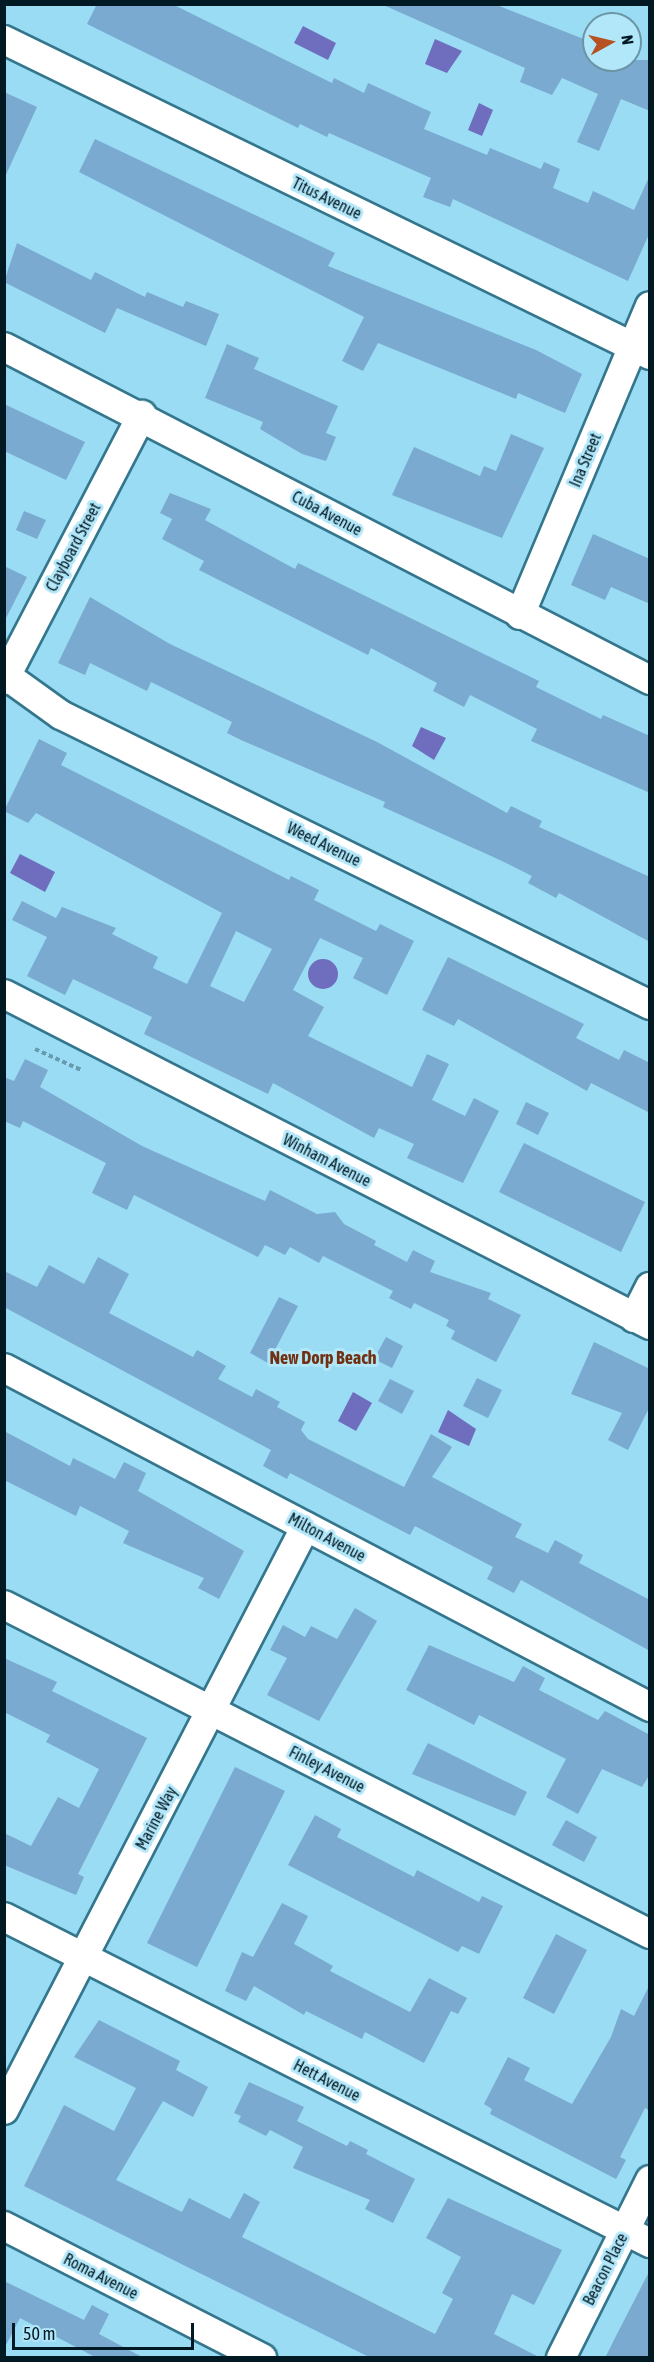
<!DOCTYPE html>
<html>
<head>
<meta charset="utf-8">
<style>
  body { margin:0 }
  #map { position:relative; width:654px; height:2362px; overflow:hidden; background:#99dcf4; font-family:"Asap Condensed",sans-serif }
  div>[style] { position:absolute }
  .water>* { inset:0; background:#6f6dbd }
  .round { border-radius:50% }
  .building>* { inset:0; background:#7aaacf }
  .path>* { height:4px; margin-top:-2px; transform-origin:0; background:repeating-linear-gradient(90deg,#669bae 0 4.5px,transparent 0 7.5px) }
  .roads { filter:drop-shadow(2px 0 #34768c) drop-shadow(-2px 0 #34768c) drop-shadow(0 2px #34768c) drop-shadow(0 -2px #34768c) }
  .minor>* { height:28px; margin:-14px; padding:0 14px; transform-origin:14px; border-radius:14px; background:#fff }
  span { translate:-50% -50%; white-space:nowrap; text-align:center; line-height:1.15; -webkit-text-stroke:6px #b2e7fa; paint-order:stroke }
  .street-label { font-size:16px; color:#001922 }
  .neighbourhood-label { font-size:18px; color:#703012; font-weight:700 }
  .frame { position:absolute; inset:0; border:6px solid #001922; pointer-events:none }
  .north { position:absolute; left:582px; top:12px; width:60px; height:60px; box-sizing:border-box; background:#b2e7fa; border:2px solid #6b95a4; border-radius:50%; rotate:82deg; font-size:16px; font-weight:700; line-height:24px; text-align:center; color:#001922 }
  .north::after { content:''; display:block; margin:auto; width:21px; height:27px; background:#b65122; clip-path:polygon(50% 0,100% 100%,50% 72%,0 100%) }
  .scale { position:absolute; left:12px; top:2323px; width:182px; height:27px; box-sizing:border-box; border:3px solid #001922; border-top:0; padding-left:8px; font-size:18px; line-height:21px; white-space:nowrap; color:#001922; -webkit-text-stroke:4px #b2e7fa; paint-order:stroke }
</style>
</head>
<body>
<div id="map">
  <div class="water">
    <div style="clip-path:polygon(303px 26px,336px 43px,328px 60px,294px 43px)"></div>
    <div style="clip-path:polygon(435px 39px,462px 51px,447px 73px,425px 64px)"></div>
    <div style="clip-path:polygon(479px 103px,493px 110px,482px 136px,468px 130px)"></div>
    <div style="clip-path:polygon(421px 727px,446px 738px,434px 760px,412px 746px)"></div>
    <div style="clip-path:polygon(20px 854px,55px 872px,45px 892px,10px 873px)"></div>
    <div class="round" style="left:308px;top:959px;width:30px;height:30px"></div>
    <div style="clip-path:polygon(353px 1392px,372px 1403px,356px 1431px,338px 1421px)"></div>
    <div style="clip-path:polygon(448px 1410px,476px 1429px,469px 1446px,438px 1432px)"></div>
  </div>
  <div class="building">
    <div style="clip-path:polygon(97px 4px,172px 4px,332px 83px,334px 78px,364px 93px,368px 83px,431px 112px,424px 129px,487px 155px,490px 148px,541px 169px,544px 162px,560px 169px,553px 188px,588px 203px,593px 191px,634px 210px,650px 175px,650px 232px,628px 281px,453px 199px,450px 207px,423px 197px,431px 178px,329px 133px,327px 137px,300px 124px,298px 128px,87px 24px)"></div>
    <div style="clip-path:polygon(381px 4px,494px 4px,594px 43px,594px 60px,650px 60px,650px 111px,621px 99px,599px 151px,577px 142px,598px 94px,562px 78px,552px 95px,520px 82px,525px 68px)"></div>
    <div style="clip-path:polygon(4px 92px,37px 107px,4px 179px)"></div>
    <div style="clip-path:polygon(95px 139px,335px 253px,328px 266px,536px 350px,582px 374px,565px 413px,518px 393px,516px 399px,378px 343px,363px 371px,342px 361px,364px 317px,79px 172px)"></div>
    <div style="clip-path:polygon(17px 243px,91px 280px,95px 272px,145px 297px,147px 292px,183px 307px,186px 301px,219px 314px,206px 346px,117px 308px,105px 333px,4px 282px)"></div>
    <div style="clip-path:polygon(227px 344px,259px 358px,254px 369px,338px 406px,326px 433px,336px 437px,326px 461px,302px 454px,260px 429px,263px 422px,205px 398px)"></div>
    <div style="clip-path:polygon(4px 404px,85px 442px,66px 480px,4px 451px)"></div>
    <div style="clip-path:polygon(511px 434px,544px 448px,502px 538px,392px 495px,414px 447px,480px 476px,484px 466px,496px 471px)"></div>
    <div style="clip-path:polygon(170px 493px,211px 509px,205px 520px,295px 569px,298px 563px,539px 681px,536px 687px,601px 719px,603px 715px,650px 736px,650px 793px,531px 741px,537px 729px,470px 695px,464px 707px,433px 691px,437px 683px,371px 648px,368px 655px,199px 570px,204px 561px,162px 539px,172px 519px,160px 513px)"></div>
    <div style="clip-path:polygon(24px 511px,46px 520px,37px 539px,16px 530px)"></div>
    <div style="clip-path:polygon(593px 534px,650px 559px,650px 604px,611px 587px,605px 600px,571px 585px)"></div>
    <div style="clip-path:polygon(4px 566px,27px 577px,4px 622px)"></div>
    <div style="clip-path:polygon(90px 597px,170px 644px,377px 742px,507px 813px,511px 806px,542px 821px,539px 827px,650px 877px,650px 942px,559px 893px,556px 898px,528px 883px,532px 876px,502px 861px,383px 807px,385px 802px,241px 740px,227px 733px,232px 722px,151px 682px,147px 691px,90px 663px,85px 675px,58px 663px)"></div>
    <div style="clip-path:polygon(evenodd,39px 739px,67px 753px,61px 765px,289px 880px,291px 876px,319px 890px,314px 900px,376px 931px,380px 924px,414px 941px,387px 995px,353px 978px,363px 958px,320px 938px,293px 990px,324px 1007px,308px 1036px,412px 1087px,427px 1054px,449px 1064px,432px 1100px,465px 1116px,474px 1098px,499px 1111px,463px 1183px,407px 1158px,414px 1144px,379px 1128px,374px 1138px,273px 1083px,268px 1094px,144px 1034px,152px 1017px,73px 979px,65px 995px,27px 976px,47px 937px,12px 920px,22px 901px,56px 918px,62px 907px,116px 928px,112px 934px,158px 957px,153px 968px,187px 984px,222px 913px,36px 813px,28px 823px,4px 811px,39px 739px,236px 931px,272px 949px,244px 1002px,210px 986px,236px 931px)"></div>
    <div style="clip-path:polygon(448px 957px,584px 1024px,576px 1038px,619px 1060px,624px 1050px,650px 1063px,650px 1113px,591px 1083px,587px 1091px,458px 1019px,454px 1026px,422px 1010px)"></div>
    <div style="clip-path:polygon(25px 1059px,48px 1070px,40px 1087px,142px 1146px,265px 1201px,270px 1190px,317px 1214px,335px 1212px,344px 1224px,376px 1241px,374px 1245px,407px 1262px,413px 1250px,435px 1261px,430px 1272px,491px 1293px,488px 1299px,521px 1315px,496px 1362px,451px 1339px,455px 1331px,446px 1326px,449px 1320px,414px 1303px,411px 1309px,389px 1298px,393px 1291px,323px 1256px,319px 1263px,290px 1247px,285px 1255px,265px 1245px,258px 1257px,134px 1195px,127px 1210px,92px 1193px,106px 1163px,23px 1121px,20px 1128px,4px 1121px,4px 1077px,14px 1081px)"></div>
    <div style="clip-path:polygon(526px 1102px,549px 1113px,538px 1135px,516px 1124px)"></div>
    <div style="clip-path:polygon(524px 1143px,645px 1202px,621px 1252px,499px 1192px)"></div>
    <div style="clip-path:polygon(98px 1257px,129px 1274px,109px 1313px,193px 1357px,197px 1350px,226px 1366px,218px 1379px,252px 1397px,256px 1389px,280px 1402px,277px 1407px,305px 1422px,301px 1430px,308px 1439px,404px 1487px,431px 1434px,452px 1447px,432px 1477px,522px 1524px,515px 1537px,548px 1553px,555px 1540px,583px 1555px,579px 1563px,650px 1600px,650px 1651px,521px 1580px,514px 1593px,487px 1579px,493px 1567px,415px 1526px,410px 1535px,290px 1473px,287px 1479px,263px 1466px,271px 1450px,4px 1307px,4px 1271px,37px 1287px,49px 1265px,84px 1284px)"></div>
    <div style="clip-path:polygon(279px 1297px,298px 1306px,268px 1363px,250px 1353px)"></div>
    <div style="clip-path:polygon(386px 1337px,403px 1346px,392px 1368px,374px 1359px)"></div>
    <div style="clip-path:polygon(594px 1342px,650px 1369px,650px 1406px,628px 1450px,608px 1440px,622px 1413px,571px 1394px)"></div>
    <div style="clip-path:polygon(477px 1378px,502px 1390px,488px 1418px,463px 1406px)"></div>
    <div style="clip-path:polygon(390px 1379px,414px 1391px,402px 1414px,378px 1401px)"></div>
    <div style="clip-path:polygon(4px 1431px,70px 1466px,73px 1458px,115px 1479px,124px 1462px,146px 1473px,138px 1491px,244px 1551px,219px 1599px,198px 1588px,204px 1578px,123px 1543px,129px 1531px,80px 1506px,76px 1516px,4px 1480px)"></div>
    <div style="clip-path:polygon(355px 1608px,377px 1621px,319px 1721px,267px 1695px,287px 1658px,270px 1650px,283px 1625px,305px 1637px,311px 1626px,337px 1639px)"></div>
    <div style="clip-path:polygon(429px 1645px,514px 1682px,523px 1666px,545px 1678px,539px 1690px,598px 1720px,605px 1711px,650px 1735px,650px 1774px,642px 1787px,602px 1769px,578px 1814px,546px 1797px,566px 1759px,479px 1715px,474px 1725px,406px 1690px)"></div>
    <div style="clip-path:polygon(4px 1658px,57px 1682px,52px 1691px,147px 1738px,78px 1874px,84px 1877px,76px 1895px,4px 1865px,4px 1833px,31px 1846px,58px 1797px,79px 1808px,99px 1769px,46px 1742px,50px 1735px,4px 1712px)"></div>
    <div style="clip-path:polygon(428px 1743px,527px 1792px,515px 1816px,412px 1774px)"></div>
    <div style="clip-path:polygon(235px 1767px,285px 1791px,197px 1967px,147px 1943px)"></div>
    <div style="clip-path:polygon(315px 1815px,341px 1829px,337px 1837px,414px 1877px,417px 1870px,479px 1902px,482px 1896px,503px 1906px,479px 1954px,462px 1946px,458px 1952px,288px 1865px)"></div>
    <div style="clip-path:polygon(566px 1820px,597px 1837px,584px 1862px,552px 1845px)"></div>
    <div style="clip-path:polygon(282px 1903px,308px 1916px,294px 1944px,333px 1966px,330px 1971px,410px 2012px,429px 1978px,467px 1998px,458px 2014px,451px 2011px,424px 2063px,365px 2032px,362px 2039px,306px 2011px,304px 2015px,254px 1986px,246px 2001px,225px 1991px,242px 1952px,253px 1957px)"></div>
    <div style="clip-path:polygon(556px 1934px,587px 1950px,554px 2014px,523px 1998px)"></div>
    <div style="clip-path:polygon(650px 1984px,650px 2111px,645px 2108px,620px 2157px,626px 2160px,616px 2179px,490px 2114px,492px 2109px,484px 2104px,508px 2057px,530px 2068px,524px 2080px,572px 2104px,611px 2037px,621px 2009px,634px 2016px)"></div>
    <div style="clip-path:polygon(99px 2020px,180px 2061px,176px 2070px,208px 2087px,193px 2117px,163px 2101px,116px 2180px,182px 2212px,189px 2198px,230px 2219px,244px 2193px,260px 2202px,242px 2237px,435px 2334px,453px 2299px,442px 2293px,461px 2257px,426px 2238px,448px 2198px,562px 2250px,534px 2305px,512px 2294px,494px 2334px,541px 2358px,371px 2358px,24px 2186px,64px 2105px,114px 2131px,136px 2088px,74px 2057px)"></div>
    <div style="clip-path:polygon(249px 2082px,304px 2107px,297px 2121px,347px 2146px,350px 2141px,368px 2150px,366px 2154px,415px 2179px,393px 2223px,365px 2209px,370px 2200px,293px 2168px,303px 2147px,270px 2130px,266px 2136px,238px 2122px,241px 2116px,234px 2113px)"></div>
    <div style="clip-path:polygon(650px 2270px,650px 2358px,605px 2358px,616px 2336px)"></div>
    <div style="clip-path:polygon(4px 2281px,84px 2320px,92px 2305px,109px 2314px,99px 2334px,144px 2358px,97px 2358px,20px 2318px,4px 2349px)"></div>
  </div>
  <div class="path">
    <div style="left:35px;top:1049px;width:51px;rotate:24.5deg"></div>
  </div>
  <div class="roads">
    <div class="minor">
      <div style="left:4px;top:40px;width:719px;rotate:25.99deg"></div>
      <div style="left:4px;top:347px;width:727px;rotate:27.27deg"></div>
      <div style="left:520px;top:615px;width:335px;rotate:-67.2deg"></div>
      <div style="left:4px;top:674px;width:70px;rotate:35.7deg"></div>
      <div style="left:61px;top:715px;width:657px;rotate:26.21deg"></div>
      <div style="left:4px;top:680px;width:299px;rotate:-62.5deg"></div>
      <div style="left:4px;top:994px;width:726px;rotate:27.13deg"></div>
      <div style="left:634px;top:1318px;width:35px;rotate:-63deg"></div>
      <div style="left:4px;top:1368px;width:730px;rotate:27.69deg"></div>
      <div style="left:4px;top:1605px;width:725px;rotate:26.99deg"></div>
      <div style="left:4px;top:1917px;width:724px;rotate:26.78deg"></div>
      <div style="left:4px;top:2110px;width:657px;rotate:-62.66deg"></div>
      <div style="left:4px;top:2226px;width:290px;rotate:27.1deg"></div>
      <div style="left:561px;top:2358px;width:199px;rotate:-63.4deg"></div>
    </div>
  </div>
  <div class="street-label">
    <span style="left:327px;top:198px;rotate:26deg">Titus Avenue</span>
    <span style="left:585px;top:460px;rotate:-67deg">Ina Street</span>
    <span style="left:327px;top:513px;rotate:28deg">Cuba Avenue</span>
    <span style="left:73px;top:547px;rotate:-62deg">Clayboard Street</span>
    <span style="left:324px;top:844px;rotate:26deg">Weed Avenue</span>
    <span style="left:327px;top:1160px;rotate:27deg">Winham Avenue</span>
    <span style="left:327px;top:1537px;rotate:28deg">Milton Avenue</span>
    <span style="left:327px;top:1769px;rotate:27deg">Finley Avenue</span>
    <span style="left:156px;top:1818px;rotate:-62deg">Marine Way</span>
    <span style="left:327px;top:2080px;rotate:27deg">Hett Avenue</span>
    <span style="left:605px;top:2269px;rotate:-63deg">Beacon Place</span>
    <span style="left:101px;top:2276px;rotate:27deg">Roma Avenue</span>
  </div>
  <div class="neighbourhood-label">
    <span style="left:323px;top:1358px">New Dorp Beach</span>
  </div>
  <div class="frame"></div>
  <div class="north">N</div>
  <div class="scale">50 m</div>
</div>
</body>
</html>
